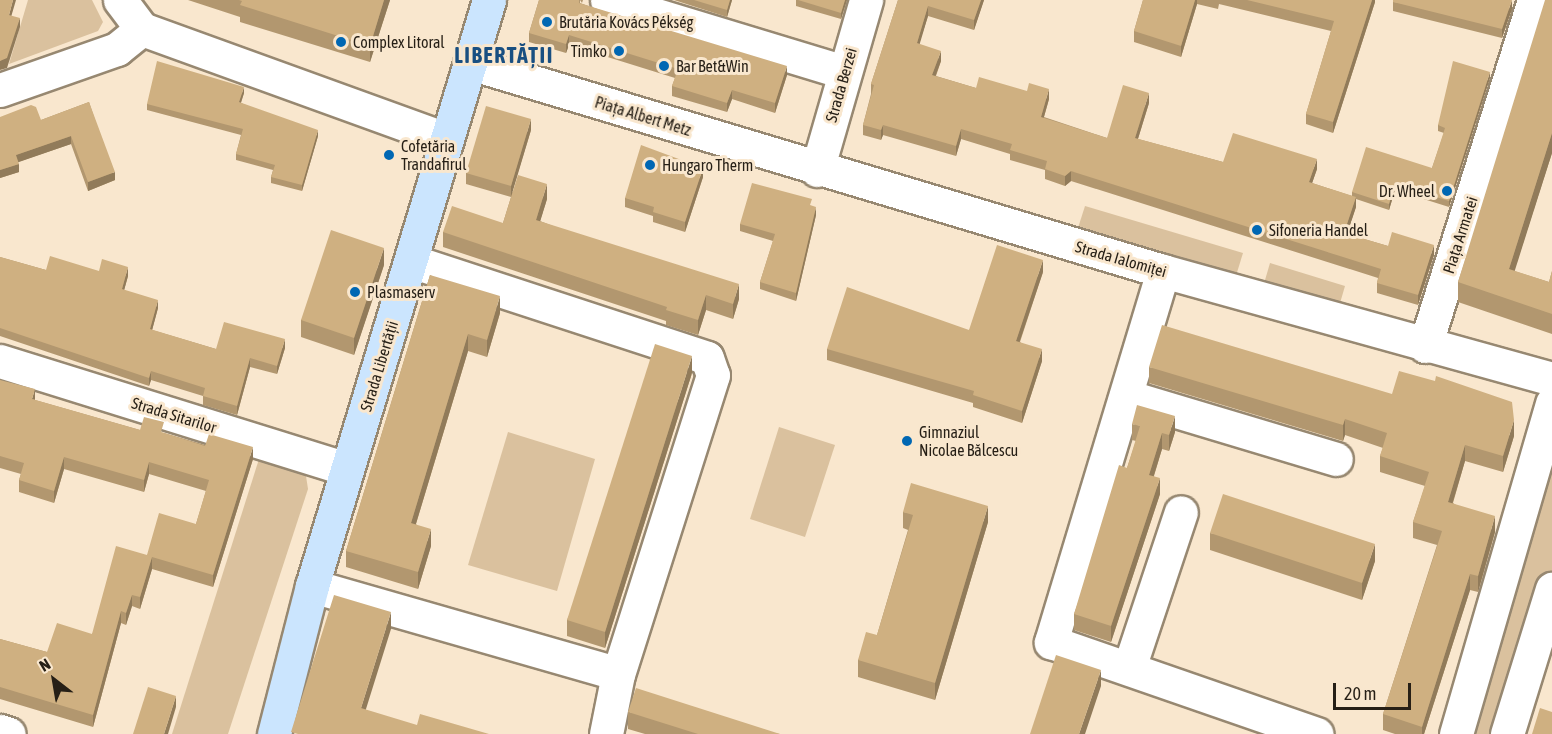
<!DOCTYPE html>
<html>
<head>
<meta charset="utf-8">
<style>
  body { margin:0 }
  #map { position:relative; width:1552px; height:734px; overflow:hidden; background:#f9e7ce; font-family:"Asap Condensed",sans-serif }
  div>[style] { position:absolute }
  .green>* { inset:0; background:#dac19e }
  .roads { filter:drop-shadow(2px 0 #978871) drop-shadow(-2px 0 #978871) drop-shadow(0 2px #978871) drop-shadow(0 -2px #978871) }
  .minor>* { height:33px; margin:-16.5px; padding:0 16.5px; transform-origin:16.5px; border-radius:16.5px; background:#fff }
  .major>* { height:33px; margin:-16.5px; padding:0 16.5px; transform-origin:16.5px; border-radius:16.5px; background:#cbe5fe }
  .wall>* { inset:0; background:#b2976f }
  .shaded-wall>* { inset:0; background:#917b5a }
  .building>* { inset:0; background:#cfb081 }
  .dots>* { width:16px; height:16px; translate:-50% -50%; box-sizing:border-box; border:3px solid #f9e7ce; border-radius:50% }
  span { translate:-50% -50%; white-space:nowrap; text-align:center; line-height:1.15; -webkit-text-stroke:6px #f9e7ce; paint-order:stroke }
  .poi-label { font-size:16px; color:#261f16 }
  .left { translate:0 -50%; text-align:left }
  .right { translate:-100% -50%; text-align:right }
  .street-label { font-size:16px; color:#261f16 }
  .district-label { font-size:22px; color:#194f81; font-weight:700; letter-spacing:1.5px }
  .north { position:absolute; left:24px; top:650px; width:60px; height:60px; -webkit-text-stroke:4px #f9e7ce; paint-order:stroke; rotate:329deg; font-size:16px; font-weight:700; line-height:24px; text-align:center; color:#261f16 }
  .north::after { content:''; display:block; margin:auto; width:21px; height:27px; background:#261f16; clip-path:polygon(50% 0,100% 100%,50% 72%,0 100%) }
  .scale { position:absolute; left:1333px; top:683px; width:78px; height:27px; box-sizing:border-box; border:3px solid #261f16; border-top:0; padding-left:8px; font-size:18px; line-height:21px; white-space:nowrap; color:#261f16; -webkit-text-stroke:4px #f9e7ce; paint-order:stroke }
</style>
</head>
<body>
<div id="map">
  <div class="green">
    <div style="clip-path:polygon(28px 0,92px 0,103px 22px,98px 31px,9px 64px)"></div>
    <div style="clip-path:polygon(1085px 206px,1243px 253px,1235px 279px,1077px 231px)"></div>
    <div style="clip-path:polygon(1270px 263px,1345px 286px,1338px 310px,1263px 287px)"></div>
    <div style="clip-path:polygon(1552px 423px,1552px 589px,1507px 734px,1456px 734px)"></div>
    <div style="clip-path:polygon(779px 427px,835px 445px,805px 537px,750px 519px)"></div>
    <div style="clip-path:polygon(508px 432px,595px 459px,557px 591px,468px 565px)"></div>
    <div style="clip-path:polygon(259px 459px,297px 469px,306px 476px,308px 489px,228px 734px,172px 734px)"></div>
  </div>
  <div class="roads">
    <div class="minor">
      <div style="left:120px;top:0;width:36px;rotate:53deg"></div>
      <div style="left:142px;top:29px;width:323px;rotate:19.9deg"></div>
      <div style="left:607px;top:0;width:248px;rotate:16.9deg"></div>
      <div style="left:470px;top:63px;width:724px;rotate:16.71deg"></div>
      <div style="left:1163px;top:271px;width:404px;rotate:15.5deg"></div>
      <div style="left:0;top:90px;width:124px;rotate:-19.3deg"></div>
      <div style="left:117px;top:49px;width:32px;rotate:-39deg"></div>
      <div style="left:817px;top:170px;width:177px;rotate:-73.9deg"></div>
      <div style="left:411px;top:261px;width:311px;rotate:18.1deg"></div>
      <div style="left:707px;top:358px;width:18px;rotate:71deg"></div>
      <div style="left:713px;top:375px;width:314px;rotate:107.6deg"></div>
      <div style="left:618px;top:674px;width:61px;rotate:101.3deg"></div>
      <div style="left:1163px;top:271px;width:388px;rotate:106.8deg"></div>
      <div style="left:1051px;top:642px;width:281px;rotate:19.1deg"></div>
      <div style="left:1425px;top:346px;width:363px;rotate:-72.5deg"></div>
      <div style="left:0;top:361px;width:363px;rotate:17.3deg"></div>
      <div style="left:1126px;top:396px;width:219px;rotate:16.7deg"></div>
      <div style="left:312px;top:586px;width:318px;rotate:16deg"></div>
      <div style="left:1129px;top:668px;width:164px;rotate:-71.6deg"></div>
      <div style="left:0;top:731px;width:9px;rotate:18deg"></div>
      <div style="left:1456px;top:734px;width:345px;rotate:-73.8deg"></div>
      <div style="left:1507px;top:734px;width:152px;rotate:-72.8deg"></div>
    </div>
    <div class="major">
      <div style="left:274px;top:734px;width:153px;rotate:-75.6deg"></div>
      <div style="left:312px;top:586px;width:612px;rotate:-73.19deg"></div>
    </div>
  </div>
  <div class="wall">
    <div style="clip-path:polygon(188px 0,390px 0,370px 62px,240px 22px,240px 17px)"></div>
    <div style="clip-path:polygon(539px 0,583px 0,582px 3px,580px 0,580px 3px,787px 75px,775px 113px,732px 99px,727px 112px,672px 96px,672px 86px,675px 78px,569px 45px,566px 53px,529px 42px,529px 33px)"></div>
    <div style="clip-path:polygon(674px 0,732px 0,727px 17px)"></div>
    <div style="clip-path:polygon(794px 0,847px 0,841px 19px,796px 6px,796px 0)"></div>
    <div style="clip-path:polygon(898px 0,984px 0,974px 30px,928px 16px,919px 44px,941px 61px,936px 76px,976px 88px,1049px 99px,1044px 117px,1107px 138px,1149px 103px,1138px 139px,1223px 162px,1317px 169px,1312px 183px,1352px 196px,1352px 192px,1432px 168px,1444px 133px,1438px 131px,1438px 125px,1490px 78px,1449px 207px,1395px 190px,1389px 210px,1356px 199px,1356px 207px,1347px 234px,1388px 246px,1434px 255px,1418px 305px,1377px 293px,1377px 283px,1378px 278px,1071px 181px,1065px 186px,1045px 179px,1045px 170px,1010px 160px,1010px 154px,961px 139px,956px 156px,883px 135px,881px 140px,863px 135px,863px 125px,871px 94px,871px 84px)"></div>
    <div style="clip-path:polygon(1143px 0,1375px 0,1375px 2px,1333px 133px,1306px 124px,1306px 114px,1331px 31px,1219px 4px,1218px 9px,1197px 4px,1181px 57px,1134px 42px,1134px 31px)"></div>
    <div style="clip-path:polygon(1552px 0,1552px 153px,1514px 271px,1549px 282px,1552px 271px,1552px 334px,1458px 302px,1458px 282px)"></div>
    <div style="clip-path:polygon(1393px 2px,1512px 9px,1502px 38px,1393px 11px)"></div>
    <div style="clip-path:polygon(244px 93px,241px 103px,318px 136px,302px 191px,271px 183px,271px 177px,273px 170px,236px 160px,236px 154px,241px 135px,147px 110px,147px 104px)"></div>
    <div style="clip-path:polygon(89px 102px,115px 180px,88px 191px,71px 144px,18px 162px,19px 172px,0 178px,0 117px,41px 120px)"></div>
    <div style="clip-path:polygon(531px 130px,512px 192px,547px 199px,540px 221px,739px 299px,733px 319px,706px 310px,698px 335px,666px 325px,666px 321px,443px 247px,443px 232px,503px 223px,511px 197px,466px 184px,466px 173px)"></div>
    <div style="clip-path:polygon(703px 177px,685px 232px,653px 222px,653px 216px,625px 207px,625px 198px)"></div>
    <div style="clip-path:polygon(812px 206px,816px 215px,796px 301px,760px 289px,760px 282px,773px 241px,740px 231px,740px 224px)"></div>
    <div style="clip-path:polygon(0 257px,46px 270px,99px 271px,128px 276px,124px 290px,158px 308px,152px 330px,216px 349px,285px 348px,277px 374px,250px 367px,237px 415px,203px 405px,203px 396px,151px 380px,149px 386px,0 336px)"></div>
    <div style="clip-path:polygon(384px 265px,354px 355px,301px 337px,301px 320px)"></div>
    <div style="clip-path:polygon(1043px 272px,1020px 342px,1042px 361px,1022px 423px,973px 407px,973px 403px,827px 360px,827px 349px,969px 330px)"></div>
    <div style="clip-path:polygon(430px 275px,500px 313px,487px 357px,468px 351px,416px 524px,431px 546px,418px 589px,346px 567px,346px 551px)"></div>
    <div style="clip-path:polygon(1149px 367px,1514px 436px,1503px 472px,1465px 461px,1453px 503px,1495px 532px,1478px 592px,1470px 590px,1424px 734px,1395px 734px,1383px 730px,1383px 714px,1437px 545px,1413px 538px,1413px 522px,1425px 486px,1380px 472px,1380px 456px,1383px 448px,1345px 435px,1343px 441px,1149px 383px)"></div>
    <div style="clip-path:polygon(692px 373px,605px 648px,567px 636px,567px 620px)"></div>
    <div style="clip-path:polygon(0 380px,35px 400px,140px 430px,164px 433px,253px 459px,213px 587px,152px 569px,140px 609px,132px 606px,126px 625px,121px 623px,93px 727px,0 699px,0 639px,47px 652px,92px 634px,147px 555px,196px 524px,206px 491px,149px 474px,144px 492px,64px 469px,54px 503px,19px 492px,19px 480px,21px 474px,0 468px)"></div>
    <div style="clip-path:polygon(1132px 424px,1175px 432px,1169px 451px,1162px 449px,1154px 476px,1160px 494px,1111px 642px,1074px 630px,1074px 614px,1127px 468px,1136px 441px,1132px 440px)"></div>
    <div style="clip-path:polygon(903px 512px,988px 522px,935px 700px,858px 677px,858px 660px,877px 635px,908px 530px,903px 528px)"></div>
    <div style="clip-path:polygon(1210px 533px,1375px 561px,1362px 600px,1210px 550px)"></div>
    <div style="clip-path:polygon(628px 712px,780px 734px,645px 734px,628px 729px)"></div>
  </div>
  <div class="shaded-wall">
    <div style="clip-path:polygon(13px 0,16px 0,9px 24px,9px 15px)"></div>
    <div style="clip-path:polygon(384px 0,390px 0,370px 62px,370px 46px)"></div>
    <div style="clip-path:polygon(730px 0,732px 0,727px 17px,727px 10px)"></div>
    <div style="clip-path:polygon(845px 0,847px 0,841px 19px,841px 13px)"></div>
    <div style="clip-path:polygon(981px 0,984px 0,974px 30px,974px 20px)"></div>
    <div style="clip-path:polygon(1195px 0,1197px 0,1197px 4px,1181px 57px,1181px 46px)"></div>
    <div style="clip-path:polygon(1372px 0,1375px 0,1375px 2px,1333px 133px,1333px 122px)"></div>
    <div style="clip-path:polygon(1512px 0,1512px 9px,1502px 38px,1502px 29px)"></div>
    <div style="clip-path:polygon(928px 6px,928px 16px,917px 53px,917px 43px)"></div>
    <div style="clip-path:polygon(20px 18px,20px 27px,7px 68px,0 70px,0 61px)"></div>
    <div style="clip-path:polygon(569px 35px,569px 45px,566px 53px,566px 44px)"></div>
    <div style="clip-path:polygon(941px 51px,941px 61px,932px 85px,932px 75px)"></div>
    <div style="clip-path:polygon(787px 66px,787px 75px,775px 113px,775px 103px)"></div>
    <div style="clip-path:polygon(1490px 72px,1490px 78px,1449px 207px,1449px 201px)"></div>
    <div style="clip-path:polygon(244px 87px,244px 93px,239px 108px,239px 102px)"></div>
    <div style="clip-path:polygon(1049px 89px,1049px 99px,1041px 127px,1041px 117px)"></div>
    <div style="clip-path:polygon(732px 90px,732px 99px,727px 112px,727px 103px)"></div>
    <div style="clip-path:polygon(1149px 93px,1149px 103px,1135px 148px,1135px 138px)"></div>
    <div style="clip-path:polygon(531px 119px,531px 130px,511px 197px,511px 186px)"></div>
    <div style="clip-path:polygon(883px 125px,883px 135px,881px 140px,881px 130px)"></div>
    <div style="clip-path:polygon(961px 129px,961px 139px,956px 156px,956px 146px)"></div>
    <div style="clip-path:polygon(318px 130px,318px 136px,302px 191px,302px 185px)"></div>
    <div style="clip-path:polygon(1552px 133px,1552px 153px,1509px 289px,1509px 269px)"></div>
    <div style="clip-path:polygon(71px 136px,71px 144px,16px 163px,16px 155px)"></div>
    <div style="clip-path:polygon(1317px 159px,1317px 169px,1309px 192px,1309px 182px)"></div>
    <div style="clip-path:polygon(19px 164px,19px 172px,0 178px,0 170px)"></div>
    <div style="clip-path:polygon(703px 168px,703px 177px,685px 232px,685px 222px)"></div>
    <div style="clip-path:polygon(1071px 171px,1071px 181px,1065px 186px,1065px 176px)"></div>
    <div style="clip-path:polygon(115px 172px,115px 180px,88px 191px,88px 182px)"></div>
    <div style="clip-path:polygon(547px 184px,547px 199px,536px 235px,536px 220px)"></div>
    <div style="clip-path:polygon(1395px 184px,1395px 190px,1389px 210px,1389px 204px)"></div>
    <div style="clip-path:polygon(1356px 197px,1356px 207px,1344px 243px,1344px 233px)"></div>
    <div style="clip-path:polygon(816px 207px,816px 215px,796px 301px,796px 293px)"></div>
    <div style="clip-path:polygon(1434px 245px,1434px 255px,1418px 305px,1418px 295px)"></div>
    <div style="clip-path:polygon(384px 248px,384px 265px,354px 355px,354px 338px)"></div>
    <div style="clip-path:polygon(1043px 260px,1043px 272px,1016px 352px,1016px 341px)"></div>
    <div style="clip-path:polygon(128px 267px,128px 276px,122px 298px,122px 289px)"></div>
    <div style="clip-path:polygon(739px 284px,739px 299px,733px 319px,733px 304px)"></div>
    <div style="clip-path:polygon(706px 295px,706px 310px,698px 335px,698px 320px)"></div>
    <div style="clip-path:polygon(500px 296px,500px 313px,487px 357px,487px 340px)"></div>
    <div style="clip-path:polygon(158px 300px,158px 308px,150px 338px,150px 329px)"></div>
    <div style="clip-path:polygon(468px 334px,468px 351px,411px 540px,411px 523px)"></div>
    <div style="clip-path:polygon(285px 339px,285px 348px,277px 374px,277px 366px)"></div>
    <div style="clip-path:polygon(1042px 349px,1042px 361px,1022px 423px,1022px 411px)"></div>
    <div style="clip-path:polygon(692px 356px,692px 373px,605px 648px,605px 632px)"></div>
    <div style="clip-path:polygon(250px 358px,250px 367px,237px 415px,237px 406px)"></div>
    <div style="clip-path:polygon(151px 371px,151px 380px,149px 386px,149px 378px)"></div>
    <div style="clip-path:polygon(35px 389px,35px 400px,32px 399px)"></div>
    <div style="clip-path:polygon(1175px 416px,1175px 432px,1169px 451px,1169px 435px)"></div>
    <div style="clip-path:polygon(1345px 419px,1345px 435px,1343px 441px,1343px 425px)"></div>
    <div style="clip-path:polygon(1514px 420px,1514px 436px,1503px 472px,1503px 456px)"></div>
    <div style="clip-path:polygon(1162px 433px,1162px 449px,1149px 491px,1149px 475px)"></div>
    <div style="clip-path:polygon(1465px 445px,1465px 461px,1448px 518px,1448px 502px)"></div>
    <div style="clip-path:polygon(253px 447px,253px 459px,213px 587px,213px 575px)"></div>
    <div style="clip-path:polygon(64px 457px,64px 469px,54px 503px,54px 491px)"></div>
    <div style="clip-path:polygon(149px 462px,149px 474px,144px 492px,144px 480px)"></div>
    <div style="clip-path:polygon(1160px 478px,1160px 494px,1111px 642px,1111px 626px)"></div>
    <div style="clip-path:polygon(988px 506px,988px 522px,935px 700px,935px 683px)"></div>
    <div style="clip-path:polygon(1495px 516px,1495px 532px,1478px 592px,1478px 576px)"></div>
    <div style="clip-path:polygon(431px 529px,431px 546px,418px 589px,418px 572px)"></div>
    <div style="clip-path:polygon(1375px 544px,1375px 561px,1362px 600px,1362px 583px)"></div>
    <div style="clip-path:polygon(152px 557px,152px 569px,140px 609px,140px 597px)"></div>
    <div style="clip-path:polygon(1470px 574px,1470px 590px,1424px 734px,1422px 734px,1422px 727px)"></div>
    <div style="clip-path:polygon(132px 595px,132px 606px,126px 625px,126px 613px)"></div>
    <div style="clip-path:polygon(121px 611px,121px 623px,93px 727px,93px 715px)"></div>
    <div style="clip-path:polygon(391px 612px,391px 629px,361px 725px,361px 708px)"></div>
    <div style="clip-path:polygon(1101px 670px,1101px 686px,1085px 734px,1079px 734px)"></div>
    <div style="clip-path:polygon(176px 696px,176px 707px,168px 734px,164px 734px)"></div>
  </div>
  <div class="building">
    <div style="clip-path:polygon(0 0,13px 0,9px 15px,20px 18px,7px 58px,0 61px)"></div>
    <div style="clip-path:polygon(239px 0,384px 0,370px 46px,240px 5px,242px 1px)"></div>
    <div style="clip-path:polygon(539px 0,579px 0,579px 3px,787px 66px,775px 103px,732px 90px,727px 103px,672px 86px,678px 69px,569px 35px,566px 44px,529px 33px)"></div>
    <div style="clip-path:polygon(694px 0,730px 0,727px 10px)"></div>
    <div style="clip-path:polygon(798px 0,845px 0,841px 13px)"></div>
    <div style="clip-path:polygon(898px 0,981px 0,974px 20px,928px 6px,917px 43px,941px 51px,932px 75px,976px 88px,979px 77px,1027px 91px,1029px 83px,1049px 89px,1041px 117px,1107px 138px,1123px 85px,1149px 93px,1135px 138px,1223px 162px,1233px 133px,1317px 159px,1309px 182px,1356px 197px,1344px 233px,1388px 246px,1392px 232px,1434px 245px,1418px 295px,1377px 283px,1381px 269px,1071px 171px,1065px 176px,1045px 169px,1047px 161px,1010px 150px,1012px 144px,961px 129px,956px 146px,883px 125px,881px 130px,863px 125px,874px 85px,871px 84px)"></div>
    <div style="clip-path:polygon(1143px 0,1195px 0,1181px 46px,1134px 31px)"></div>
    <div style="clip-path:polygon(1247px 0,1372px 0,1333px 122px,1306px 114px,1334px 21px)"></div>
    <div style="clip-path:polygon(1393px 0,1512px 0,1502px 29px,1393px 2px)"></div>
    <div style="clip-path:polygon(1545px 0,1552px 0,1552px 133px,1509px 269px,1549px 282px,1552px 271px,1552px 314px,1458px 282px)"></div>
    <div style="clip-path:polygon(157px 61px,244px 87px,239px 102px,318px 130px,302px 185px,271px 177px,275px 165px,236px 154px,243px 129px,147px 104px)"></div>
    <div style="clip-path:polygon(1453px 61px,1490px 72px,1449px 201px,1395px 184px,1389px 204px,1352px 192px,1366px 147px,1432px 168px,1445px 128px,1438px 125px)"></div>
    <div style="clip-path:polygon(89px 102px,115px 172px,88px 182px,71px 136px,16px 155px,19px 164px,0 170px,0 117px,31px 105px,36px 107px,41px 120px)"></div>
    <div style="clip-path:polygon(486px 106px,531px 119px,511px 186px,466px 173px)"></div>
    <div style="clip-path:polygon(641px 145px,703px 168px,685px 222px,653px 212px,654px 207px,625px 198px)"></div>
    <div style="clip-path:polygon(518px 175px,547px 184px,536px 220px,739px 284px,733px 304px,706px 295px,698px 320px,666px 310px,667px 307px,443px 232px,452px 206px,503px 223px)"></div>
    <div style="clip-path:polygon(752px 183px,812px 199px,810px 205px,816px 207px,796px 293px,760px 282px,775px 234px,740px 224px)"></div>
    <div style="clip-path:polygon(331px 230px,384px 248px,354px 338px,301px 320px)"></div>
    <div style="clip-path:polygon(997px 245px,1043px 260px,1016px 341px,1042px 349px,1022px 411px,973px 395px,974px 391px,827px 349px,847px 287px,969px 330px)"></div>
    <div style="clip-path:polygon(50px 256px,99px 271px,102px 259px,128px 267px,122px 289px,158px 300px,150px 329px,216px 349px,224px 322px,285px 339px,277px 366px,250px 358px,237px 406px,203px 396px,205px 388px,151px 371px,149px 378px,0 328px,0 257px,46px 270px)"></div>
    <div style="clip-path:polygon(430px 275px,500px 296px,487px 340px,468px 334px,411px 523px,431px 529px,418px 572px,346px 551px)"></div>
    <div style="clip-path:polygon(1162px 325px,1392px 394px,1399px 371px,1435px 381px,1436px 376px,1512px 402px,1514px 420px,1503px 456px,1465px 445px,1448px 502px,1495px 516px,1478px 576px,1470px 574px,1422px 727px,1383px 714px,1442px 531px,1413px 522px,1429px 472px,1380px 456px,1387px 433px,1345px 419px,1343px 425px,1149px 367px)"></div>
    <div style="clip-path:polygon(655px 344px,692px 356px,605px 632px,567px 620px)"></div>
    <div style="clip-path:polygon(0 380px,35px 389px,32px 399px,140px 430px,144px 417px,164px 422px,161px 432px,205px 446px,209px 434px,253px 447px,213px 575px,152px 557px,140px 597px,132px 595px,126px 613px,121px 611px,93px 715px,0 687px,0 639px,47px 652px,57px 623px,92px 634px,116px 546px,147px 555px,159px 513px,196px 524px,209px 480px,149px 462px,144px 480px,64px 457px,54px 491px,19px 480px,24px 463px,0 456px)"></div>
    <div style="clip-path:polygon(1137px 405px,1175px 416px,1169px 435px,1162px 433px,1149px 475px,1160px 478px,1111px 626px,1074px 614px,1119px 465px,1127px 468px,1140px 426px,1132px 424px)"></div>
    <div style="clip-path:polygon(911px 483px,988px 506px,935px 683px,858px 660px,866px 632px,877px 635px,913px 515px,903px 512px)"></div>
    <div style="clip-path:polygon(1223px 494px,1375px 544px,1362px 583px,1210px 533px)"></div>
    <div style="clip-path:polygon(334px 595px,391px 612px,361px 708px,417px 725px,420px 714px,489px 734px,298px 734px,291px 732px)"></div>
    <div style="clip-path:polygon(1056px 655px,1101px 670px,1079px 734px,1030px 734px)"></div>
    <div style="clip-path:polygon(148px 687px,176px 696px,164px 734px,133px 734px)"></div>
    <div style="clip-path:polygon(636px 688px,780px 734px,698px 734px,628px 712px)"></div>
    <div style="clip-path:polygon(1540px 708px,1552px 712px,1552px 734px,1532px 734px)"></div>
  </div>
  <div class="dots">
    <div style="left:547px;top:22px;background:#0067b3"></div>
    <div style="left:341px;top:42px;background:#0067b3"></div>
    <div style="left:619px;top:51px;background:#0067b3"></div>
    <div style="left:664px;top:66px;background:#0067b3"></div>
    <div style="left:389px;top:155px;background:#0067b3"></div>
    <div style="left:650px;top:165px;background:#0067b3"></div>
    <div style="left:1447px;top:191px;background:#0067b3"></div>
    <div style="left:1257px;top:230px;background:#0067b3"></div>
    <div style="left:355px;top:292px;background:#0067b3"></div>
    <div style="left:907px;top:441px;background:#0067b3"></div>
  </div>
  <div class="poi-label">
    <span class="left" style="left:559px;top:22px">Brutăria Kovács Pékség</span>
    <span class="left" style="left:353px;top:42px">Complex Litoral</span>
    <span class="right" style="left:607px;top:51px">Timko</span>
    <span class="left" style="left:676px;top:66px">Bar Bet&amp;Win</span>
    <span class="left" style="left:401px;top:155px">Cofetăria<br>Trandafirul</span>
    <span class="left" style="left:662px;top:165px">Hungaro Therm</span>
    <span class="right" style="left:1435px;top:191px">Dr. Wheel</span>
    <span class="left" style="left:1269px;top:230px">Sifoneria Handel</span>
    <span class="left" style="left:367px;top:292px">Plasmaserv</span>
    <span class="left" style="left:919px;top:441px">Gimnaziul<br>Nicolae Bălcescu</span>
  </div>
  <div class="street-label">
    <span style="left:841px;top:85px;rotate:-74deg">Strada Berzei</span>
    <span style="left:643px;top:116px;rotate:17deg">Piața Albert Metz</span>
    <span style="left:1460px;top:235px;rotate:-72deg">Piața Armatei</span>
    <span style="left:1121px;top:259px;rotate:16deg">Strada Ialomiței</span>
    <span style="left:379px;top:366px;rotate:-73deg">Strada Libertății</span>
    <span style="left:174px;top:415px;rotate:17deg">Strada Sitarilor</span>
  </div>
  <div class="district-label">
    <span style="left:504px;top:56px">LIBERTĂȚII</span>
  </div>
  <div class="north">N</div>
  <div class="scale">20 m</div>
</div>
</body>
</html>
